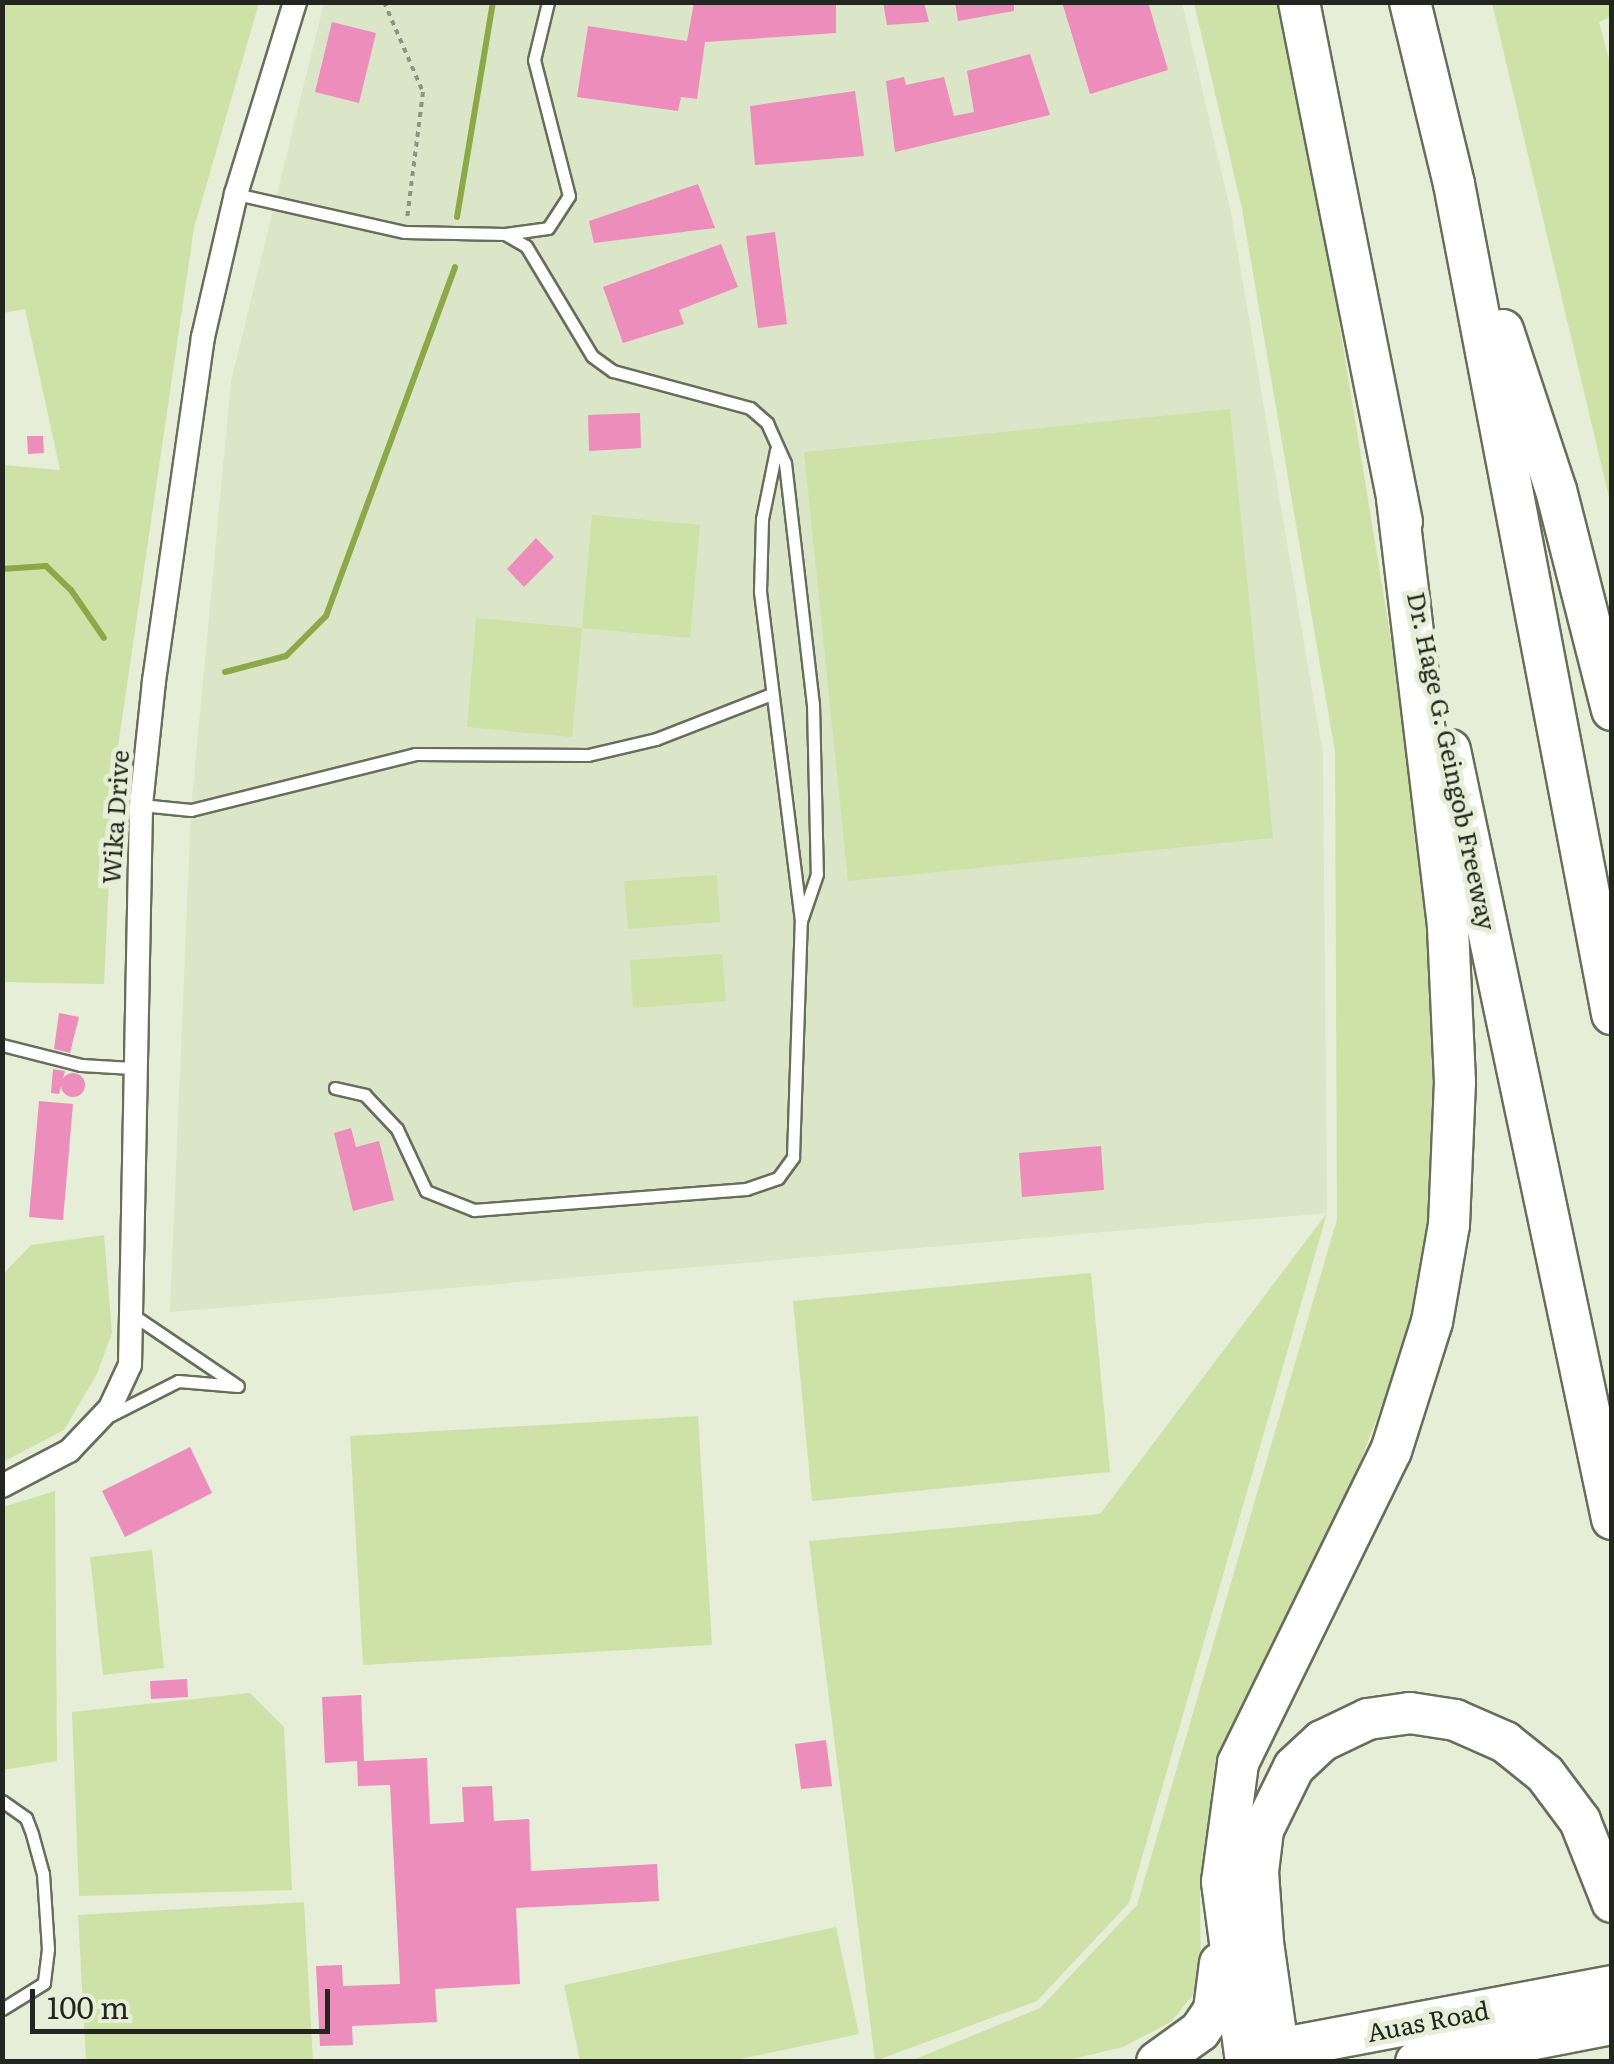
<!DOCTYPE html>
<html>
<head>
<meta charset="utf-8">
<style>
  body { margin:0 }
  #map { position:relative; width:1614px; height:2064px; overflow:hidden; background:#e6eed7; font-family:Literata,serif }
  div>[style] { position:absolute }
  .built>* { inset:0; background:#dbe5c7 }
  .green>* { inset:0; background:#cee2a8 }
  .stream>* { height:6px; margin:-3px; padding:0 3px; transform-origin:3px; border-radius:3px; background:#8ca849 }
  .building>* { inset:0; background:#ec8dbc }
  .round { border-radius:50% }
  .path>* { height:4px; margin-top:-2px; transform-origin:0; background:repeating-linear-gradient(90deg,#8e9484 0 5px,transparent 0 10px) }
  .roads { filter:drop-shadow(2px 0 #676e5a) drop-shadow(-2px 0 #676e5a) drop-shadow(0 2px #676e5a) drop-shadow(0 -2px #676e5a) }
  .lane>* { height:11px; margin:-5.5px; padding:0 5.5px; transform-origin:5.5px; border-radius:5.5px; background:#fff }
  .street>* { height:22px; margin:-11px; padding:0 11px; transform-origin:11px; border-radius:11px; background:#fff }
  .highway>* { height:40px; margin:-20px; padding:0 20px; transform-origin:20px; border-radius:20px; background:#fff }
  span { translate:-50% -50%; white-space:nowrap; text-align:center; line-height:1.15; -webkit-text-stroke:10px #e6eed7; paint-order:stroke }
  .street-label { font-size:25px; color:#23261e }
  .frame { position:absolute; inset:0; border:5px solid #23261e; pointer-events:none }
  .scale { position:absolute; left:30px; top:1989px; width:300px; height:45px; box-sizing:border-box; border:5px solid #23261e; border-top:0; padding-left:12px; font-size:30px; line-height:35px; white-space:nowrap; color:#23261e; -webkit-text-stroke:8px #e6eed7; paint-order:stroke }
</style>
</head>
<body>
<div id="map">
  <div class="built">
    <div style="clip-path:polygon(324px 3px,1182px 3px,1231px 213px,1323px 755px,1327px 1213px,170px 1312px,191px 810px,231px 381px)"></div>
  </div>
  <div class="green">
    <div style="clip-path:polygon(3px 2px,259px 3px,194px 228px,114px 774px,104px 984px,3px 982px,3px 465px,60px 470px,25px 309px,3px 313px)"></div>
    <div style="clip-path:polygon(1194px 3px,1287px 3px,1414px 781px,1441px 1132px,1432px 1213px,1408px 1336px,1331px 1539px,1239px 1724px,1200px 1887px,1201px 1985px,1171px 2022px,1123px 2047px,1064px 2061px,908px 2062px,1040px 2008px,1137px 1905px,1337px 1219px,1335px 752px,1242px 209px)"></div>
    <div style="clip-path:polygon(1492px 3px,1611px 3px,1611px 16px,1599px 22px,1612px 70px,1611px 506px)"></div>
    <div style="clip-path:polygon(1230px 409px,1273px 838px,848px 881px,804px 452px)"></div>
    <div style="clip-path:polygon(592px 515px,700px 525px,690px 638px,582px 628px,572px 737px,467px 727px,476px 618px,582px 628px)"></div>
    <div style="clip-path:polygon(717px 875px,720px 922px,628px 929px,624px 881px)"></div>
    <div style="clip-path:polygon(722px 954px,726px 1001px,633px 1008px,630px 960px)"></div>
    <div style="clip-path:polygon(1327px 1213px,1129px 1903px,1037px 2001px,875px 2061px,809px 1541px,1100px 1514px)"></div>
    <div style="clip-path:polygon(104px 1235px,112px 1333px,97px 1374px,64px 1430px,3px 1462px,3px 1274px,31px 1245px)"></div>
    <div style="clip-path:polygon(1091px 1273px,1110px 1472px,812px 1501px,793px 1301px)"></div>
    <div style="clip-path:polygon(698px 1416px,712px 1645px,363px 1665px,350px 1436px)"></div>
    <div style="clip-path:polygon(55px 1491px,57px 1761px,3px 1770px,3px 1507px)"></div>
    <div style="clip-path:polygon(152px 1550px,164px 1668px,103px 1675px,90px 1557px)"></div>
    <div style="clip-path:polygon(250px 1693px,284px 1727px,292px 1890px,79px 1896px,72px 1712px)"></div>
    <div style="clip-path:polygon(304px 1902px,313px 2061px,86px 2061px,78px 1915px)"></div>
    <div style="clip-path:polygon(836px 1927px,859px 2034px,731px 2061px,580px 2061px,564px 1985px)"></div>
  </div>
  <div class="stream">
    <div style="left:457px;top:217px;width:218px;rotate:-80.5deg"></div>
    <div style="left:2px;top:569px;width:44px;rotate:-3.9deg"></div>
    <div style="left:46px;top:566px;width:35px;rotate:44deg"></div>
    <div style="left:71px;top:590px;width:58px;rotate:55.5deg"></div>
    <div style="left:225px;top:672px;width:63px;rotate:-14.7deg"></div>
    <div style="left:286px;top:656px;width:57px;rotate:-45deg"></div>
    <div style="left:326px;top:616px;width:372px;rotate:-69.7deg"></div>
  </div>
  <div class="building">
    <div style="clip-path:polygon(694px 2px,836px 2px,836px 33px,705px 42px,697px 99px,681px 97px,678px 111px,577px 97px,588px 26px,687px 41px)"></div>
    <div style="clip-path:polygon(883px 2px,924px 2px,929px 22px,887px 25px)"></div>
    <div style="clip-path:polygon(955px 2px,1014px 2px,1014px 11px,958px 21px)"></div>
    <div style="clip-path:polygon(1062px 2px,1148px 2px,1168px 70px,1090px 94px)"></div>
    <div style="clip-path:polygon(332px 22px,376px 33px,359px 103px,315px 92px)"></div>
    <div style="clip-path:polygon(1030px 54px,1050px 115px,895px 152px,886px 81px,904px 77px,906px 85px,944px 77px,954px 116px,974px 112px,967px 71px)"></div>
    <div style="clip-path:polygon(855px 91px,864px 156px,755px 165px,750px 106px)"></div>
    <div style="clip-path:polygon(698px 184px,715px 228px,594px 243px,589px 221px)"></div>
    <div style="clip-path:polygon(775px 232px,787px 324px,758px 328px,746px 236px)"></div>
    <div style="clip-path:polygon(721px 244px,738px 287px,679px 310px,684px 324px,623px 343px,603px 287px)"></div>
    <div style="clip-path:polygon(640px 413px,641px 448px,589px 451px,588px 415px)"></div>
    <div style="clip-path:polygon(27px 436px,43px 436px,44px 453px,28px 454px)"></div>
    <div style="clip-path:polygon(536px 538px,554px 557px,524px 587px,507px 569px)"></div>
    <div style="clip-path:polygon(59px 1013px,79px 1017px,70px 1053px,54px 1049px)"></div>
    <div style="clip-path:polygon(53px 1069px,65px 1071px,59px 1094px,51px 1093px)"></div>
    <div class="round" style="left:61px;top:1073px;width:24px;height:24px"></div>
    <div style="clip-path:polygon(39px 1101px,73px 1104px,63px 1220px,29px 1217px)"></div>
    <div style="clip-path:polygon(351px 1128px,356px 1147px,379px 1141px,394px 1200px,353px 1211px,334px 1133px)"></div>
    <div style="clip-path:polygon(1101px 1146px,1104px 1190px,1022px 1197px,1019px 1153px)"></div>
    <div style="clip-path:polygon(190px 1447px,212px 1493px,125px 1537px,102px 1491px)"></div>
    <div style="clip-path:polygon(187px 1679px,188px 1697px,151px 1699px,150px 1681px)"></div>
    <div style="clip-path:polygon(361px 1695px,364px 1761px,427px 1758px,430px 1824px,464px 1822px,462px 1787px,492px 1786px,494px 1821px,529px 1819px,531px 1871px,657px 1864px,659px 1901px,516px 1908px,520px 1984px,435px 1989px,437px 2022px,352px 2026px,353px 2045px,320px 2046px,316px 1966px,342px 1965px,343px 1986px,400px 1984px,390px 1785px,358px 1786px,357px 1761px,325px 1763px,322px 1697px)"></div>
    <div style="clip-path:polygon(826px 1740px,832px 1786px,801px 1789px,795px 1744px)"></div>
  </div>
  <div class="path">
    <div style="left:384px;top:2px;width:98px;rotate:66.6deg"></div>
    <div style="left:423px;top:92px;width:128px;rotate:97.2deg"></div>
  </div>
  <div class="roads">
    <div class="lane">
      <div style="left:236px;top:194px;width:173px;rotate:12.7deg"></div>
      <div style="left:405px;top:232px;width:100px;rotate:1.1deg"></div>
      <div style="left:505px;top:234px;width:43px;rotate:-7.9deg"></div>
      <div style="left:548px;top:228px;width:38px;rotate:-57deg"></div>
      <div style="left:569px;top:196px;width:140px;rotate:-104.4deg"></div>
      <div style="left:534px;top:60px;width:60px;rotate:-76.4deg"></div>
      <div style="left:505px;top:234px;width:24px;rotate:30deg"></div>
      <div style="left:526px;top:246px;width:128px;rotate:59deg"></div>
      <div style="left:592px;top:356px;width:26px;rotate:36deg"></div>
      <div style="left:613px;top:371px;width:142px;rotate:15.1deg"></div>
      <div style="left:750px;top:408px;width:23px;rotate:41deg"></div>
      <div style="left:767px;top:423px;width:44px;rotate:65.8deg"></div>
      <div style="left:785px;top:463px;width:243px;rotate:83.4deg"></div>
      <div style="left:813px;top:704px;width:170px;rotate:88.7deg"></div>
      <div style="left:817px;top:874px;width:50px;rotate:108.8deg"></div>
      <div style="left:141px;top:805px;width:50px;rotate:5.7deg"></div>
      <div style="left:191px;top:810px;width:231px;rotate:-14deg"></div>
      <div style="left:415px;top:754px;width:173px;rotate:0.3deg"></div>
      <div style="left:588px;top:755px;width:70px;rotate:-13.2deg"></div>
      <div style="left:656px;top:739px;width:121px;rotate:-21.3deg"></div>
      <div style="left:2px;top:1045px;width:81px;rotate:14.2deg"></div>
      <div style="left:81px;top:1065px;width:51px;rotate:3.4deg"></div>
      <div style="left:335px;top:1088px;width:31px;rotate:13deg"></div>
      <div style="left:365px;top:1095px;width:47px;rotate:46.7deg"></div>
      <div style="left:397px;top:1129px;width:68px;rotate:64.9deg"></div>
      <div style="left:426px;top:1191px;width:52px;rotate:21.6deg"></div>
      <div style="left:474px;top:1210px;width:273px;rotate:-4.4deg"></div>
      <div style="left:746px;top:1189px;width:34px;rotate:-19deg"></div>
      <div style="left:778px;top:1178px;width:26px;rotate:-54deg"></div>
      <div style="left:793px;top:1157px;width:236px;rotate:-88.1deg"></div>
      <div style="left:801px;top:921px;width:333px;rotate:-97.1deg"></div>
      <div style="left:760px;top:591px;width:72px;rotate:-88.4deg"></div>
      <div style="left:762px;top:519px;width:70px;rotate:-78.5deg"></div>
      <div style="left:133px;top:1315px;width:123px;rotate:34.1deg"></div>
      <div style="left:111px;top:1415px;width:75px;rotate:-26.9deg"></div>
      <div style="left:178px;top:1381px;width:60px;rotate:4.8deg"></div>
      <div style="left:2px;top:1801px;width:29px;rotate:35deg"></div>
      <div style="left:26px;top:1818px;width:17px;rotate:69deg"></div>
      <div style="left:32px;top:1834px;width:41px;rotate:74.6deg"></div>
      <div style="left:43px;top:1874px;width:75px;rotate:86.2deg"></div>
      <div style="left:48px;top:1949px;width:34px;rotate:97deg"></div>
      <div style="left:44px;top:1983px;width:49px;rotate:148.2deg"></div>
    </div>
    <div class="street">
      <div style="left:2px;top:1486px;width:76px;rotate:-27.6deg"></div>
      <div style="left:69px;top:1451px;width:59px;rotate:-46.4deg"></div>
      <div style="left:110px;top:1408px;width:47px;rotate:-65.1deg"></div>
      <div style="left:130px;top:1365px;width:560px;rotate:-88.87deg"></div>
      <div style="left:141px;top:805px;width:125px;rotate:-84deg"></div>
      <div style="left:154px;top:681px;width:347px;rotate:-81.9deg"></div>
      <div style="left:203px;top:337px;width:147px;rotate:-77deg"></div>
      <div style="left:236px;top:194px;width:201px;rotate:-72.9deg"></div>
    </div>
    <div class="highway">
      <div style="left:1299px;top:2px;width:530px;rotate:78.8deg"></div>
      <div style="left:1410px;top:2px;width:187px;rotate:76.4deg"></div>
      <div style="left:1454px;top:184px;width:845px;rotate:79.22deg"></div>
      <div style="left:1503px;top:330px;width:169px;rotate:71.7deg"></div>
      <div style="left:1556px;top:490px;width:227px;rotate:75.7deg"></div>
      <div style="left:1450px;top:750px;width:786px;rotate:78.1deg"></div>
      <div style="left:1252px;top:2054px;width:366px;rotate:-10.7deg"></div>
      <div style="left:1157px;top:2062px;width:53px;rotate:-35.8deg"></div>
      <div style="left:1200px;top:2031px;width:25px;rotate:-56deg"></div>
      <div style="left:1214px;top:2010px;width:47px;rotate:-82.7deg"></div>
      <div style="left:1246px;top:2062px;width:182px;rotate:-97.6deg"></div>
      <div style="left:1222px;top:1882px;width:120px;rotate:-82.3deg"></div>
      <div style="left:1238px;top:1763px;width:347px;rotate:-63.9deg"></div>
      <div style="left:1391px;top:1451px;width:135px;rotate:-72.4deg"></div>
      <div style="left:1432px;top:1322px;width:98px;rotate:-80.1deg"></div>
      <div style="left:1449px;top:1225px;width:143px;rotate:-87.6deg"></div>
      <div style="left:1455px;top:1082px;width:156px;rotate:-92.6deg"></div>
      <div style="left:1448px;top:926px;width:431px;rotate:-96.8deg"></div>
      <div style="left:1280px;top:2062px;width:121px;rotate:-98.1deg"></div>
      <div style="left:1263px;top:1942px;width:70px;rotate:-94.1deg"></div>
      <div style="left:1258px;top:1872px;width:42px;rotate:-83.2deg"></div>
      <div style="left:1263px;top:1830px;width:70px;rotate:-63.8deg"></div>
      <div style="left:1294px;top:1767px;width:38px;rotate:-43deg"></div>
      <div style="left:1322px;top:1741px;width:51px;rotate:-25.6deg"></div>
      <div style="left:1368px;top:1719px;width:42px;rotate:-8.1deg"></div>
      <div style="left:1410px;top:1713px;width:46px;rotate:8.8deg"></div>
      <div style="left:1455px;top:1720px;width:55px;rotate:23.7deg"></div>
      <div style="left:1505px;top:1742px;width:51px;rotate:38.7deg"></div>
      <div style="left:1545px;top:1774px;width:59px;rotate:53.3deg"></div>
      <div style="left:1580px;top:1821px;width:87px;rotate:68.4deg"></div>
      <div style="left:1416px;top:2062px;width:200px;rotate:-11deg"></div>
    </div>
  </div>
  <div class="street-label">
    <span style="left:1452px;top:761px;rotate:78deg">Dr. Hage G. Geingob Freeway</span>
    <span style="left:115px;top:817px;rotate:-86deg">Wika Drive</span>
    <span style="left:1428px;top:2021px;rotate:-11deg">Auas Road</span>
  </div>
  <div class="frame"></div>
  <div class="scale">100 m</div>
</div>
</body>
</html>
